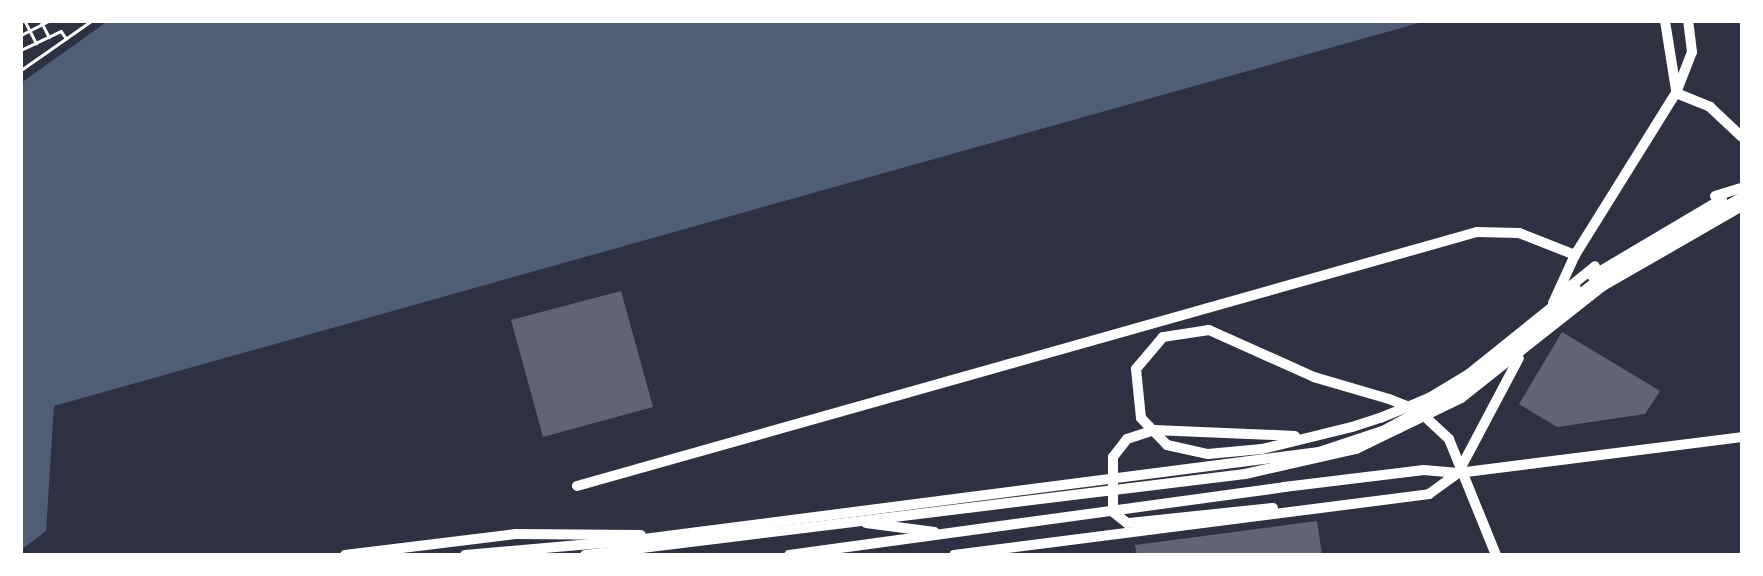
<!DOCTYPE html>
<html>
<head>
<meta charset="utf-8">
<style>
  body { margin:0 }
  #map { position:relative; width:1763px; height:576px; overflow:hidden; background:#2d3142; font-family:Spectral,serif }
  div>[style] { position:absolute }
  .water>* { inset:0; background:#4f5d75 }
  .building>* { inset:0; background:#626471 }
  .path>* { height:2.5px; margin:-1.25px; padding:0 1.25px; transform-origin:1.25px; border-radius:1.25px; background:#fff }
  .tertiary>* { height:10px; margin:-5px; padding:0 5px; transform-origin:5px; border-radius:5px; background:#fff }
  span { translate:-50% -50%; white-space:nowrap; text-align:center; line-height:1.15; -webkit-text-stroke:7px #fff; paint-order:stroke }
  .frame { position:absolute; inset:0; border:23px solid #fff; pointer-events:none }
</style>
</head>
<body>
<div id="map">
  <div class="water">
    <div style="clip-path:polygon(108px 21px,1426px 21px,54px 406px,46px 531px,21px 550px,21px 83px)"></div>
  </div>
  <div class="building">
    <div style="clip-path:polygon(621px 291px,653px 407px,543px 437px,511px 320px)"></div>
    <div style="clip-path:polygon(1562px 332px,1660px 391px,1645px 414px,1557px 427px,1519px 404px)"></div>
    <div style="clip-path:polygon(1317px 521px,1322px 555px,1137px 555px,1135px 545px)"></div>
  </div>
  <div class="path">
    <div style="left:21px;top:21px;width:1px"></div>
    <div style="left:25px;top:21px;width:25px;rotate:63deg"></div>
    <div style="left:41px;top:21px;width:18px;rotate:63deg"></div>
    <div style="left:21px;top:35px;width:31px;rotate:-27deg"></div>
    <div style="left:21px;top:50px;width:44px;rotate:-25.4deg"></div>
    <div style="left:61px;top:31px;width:9px;rotate:54deg"></div>
    <div style="left:21px;top:70px;width:85px;rotate:-35deg"></div>
  </div>
  <div class="tertiary">
    <div style="left:1665px;top:21px;width:70px;rotate:80.9deg"></div>
    <div style="left:1676px;top:93px;width:37px;rotate:22deg"></div>
    <div style="left:1710px;top:107px;width:44px;rotate:43.2deg"></div>
    <div style="left:1715px;top:196px;width:28px;rotate:-17deg"></div>
    <div style="left:1592px;top:276px;width:151px;rotate:-30.6deg"></div>
    <div style="left:1567px;top:289px;width:36px;rotate:-39deg"></div>
    <div style="left:1553px;top:303px;width:53px;rotate:-65.4deg"></div>
    <div style="left:1575px;top:255px;width:191px;rotate:-58.1deg"></div>
    <div style="left:1676px;top:93px;width:44px;rotate:-68.7deg"></div>
    <div style="left:1692px;top:52px;width:31px;rotate:-97deg"></div>
    <div style="left:577px;top:486px;width:935px;rotate:-15.76deg"></div>
    <div style="left:1477px;top:232px;width:42px;rotate:1.4deg"></div>
    <div style="left:1519px;top:233px;width:60px;rotate:21.4deg"></div>
    <div style="left:1273px;top:508px;width:147px;rotate:174.1deg"></div>
    <div style="left:1127px;top:523px;width:18px;rotate:-142deg"></div>
    <div style="left:1113px;top:512px;width:55px;rotate:-90deg"></div>
    <div style="left:1113px;top:457px;width:23px;rotate:-52deg"></div>
    <div style="left:1127px;top:439px;width:28px;rotate:-18deg"></div>
    <div style="left:1154px;top:430px;width:141px;rotate:2.4deg"></div>
    <div style="left:866px;top:523px;width:69px;rotate:7.5deg"></div>
    <div style="left:345px;top:555px;width:172px;rotate:-7deg"></div>
    <div style="left:516px;top:534px;width:125px;rotate:0.5deg"></div>
    <div style="left:465px;top:555px;width:172px;rotate:-5deg"></div>
    <div style="left:636px;top:540px;width:689px;rotate:-7.34deg"></div>
    <div style="left:1319px;top:452px;width:70px;rotate:-18.4deg"></div>
    <div style="left:1385px;top:430px;width:83px;rotate:-28.7deg"></div>
    <div style="left:1458px;top:390px;width:179px;rotate:-38.2deg"></div>
    <div style="left:1599px;top:279px;width:165px;rotate:-29.8deg"></div>
    <div style="left:585px;top:555px;width:665px;rotate:-7deg"></div>
    <div style="left:1245px;top:474px;width:114px;rotate:-12.7deg"></div>
    <div style="left:1356px;top:449px;width:117px;rotate:-25.9deg"></div>
    <div style="left:1461px;top:398px;width:181px;rotate:-38.3deg"></div>
    <div style="left:1603px;top:286px;width:160px;rotate:-29.9deg"></div>
    <div style="left:789px;top:555px;width:500px;rotate:-7.8deg"></div>
    <div style="left:1284px;top:487px;width:141px;rotate:-6.9deg"></div>
    <div style="left:1424px;top:470px;width:34px;rotate:5deg"></div>
    <div style="left:1458px;top:473px;width:286px;rotate:-7.2deg"></div>
    <div style="left:954px;top:555px;width:479px;rotate:-7.3deg"></div>
    <div style="left:1429px;top:494px;width:36px;rotate:-36deg"></div>
    <div style="left:1458px;top:473px;width:130px;rotate:-62.1deg"></div>
    <div style="left:1496px;top:555px;width:125px;rotate:-112.1deg"></div>
    <div style="left:1449px;top:439px;width:41px;rotate:-137deg"></div>
    <div style="left:1419px;top:411px;width:32px;rotate:-158deg"></div>
    <div style="left:1389px;top:399px;width:78px;rotate:-163.7deg"></div>
    <div style="left:1314px;top:377px;width:115px;rotate:-155.9deg"></div>
    <div style="left:1209px;top:330px;width:47px;rotate:171.3deg"></div>
    <div style="left:1163px;top:337px;width:42px;rotate:130.2deg"></div>
    <div style="left:1136px;top:369px;width:49px;rotate:84.2deg"></div>
    <div style="left:1141px;top:418px;width:37px;rotate:46deg"></div>
    <div style="left:1167px;top:445px;width:42px;rotate:12.4deg"></div>
    <div style="left:1208px;top:454px;width:54px;rotate:-5.3deg"></div>
    <div style="left:1262px;top:449px;width:93px;rotate:-13.7deg"></div>
    <div style="left:1352px;top:427px;width:29px;rotate:-18deg"></div>
    <div style="left:1380px;top:418px;width:27px;rotate:-22deg"></div>
    <div style="left:1405px;top:408px;width:26px;rotate:-23deg"></div>
    <div style="left:1429px;top:398px;width:47px;rotate:-31deg"></div>
    <div style="left:1469px;top:374px;width:137px;rotate:-38.8deg"></div>
  </div>
  <div class="frame"></div>
</div>
</body>
</html>
